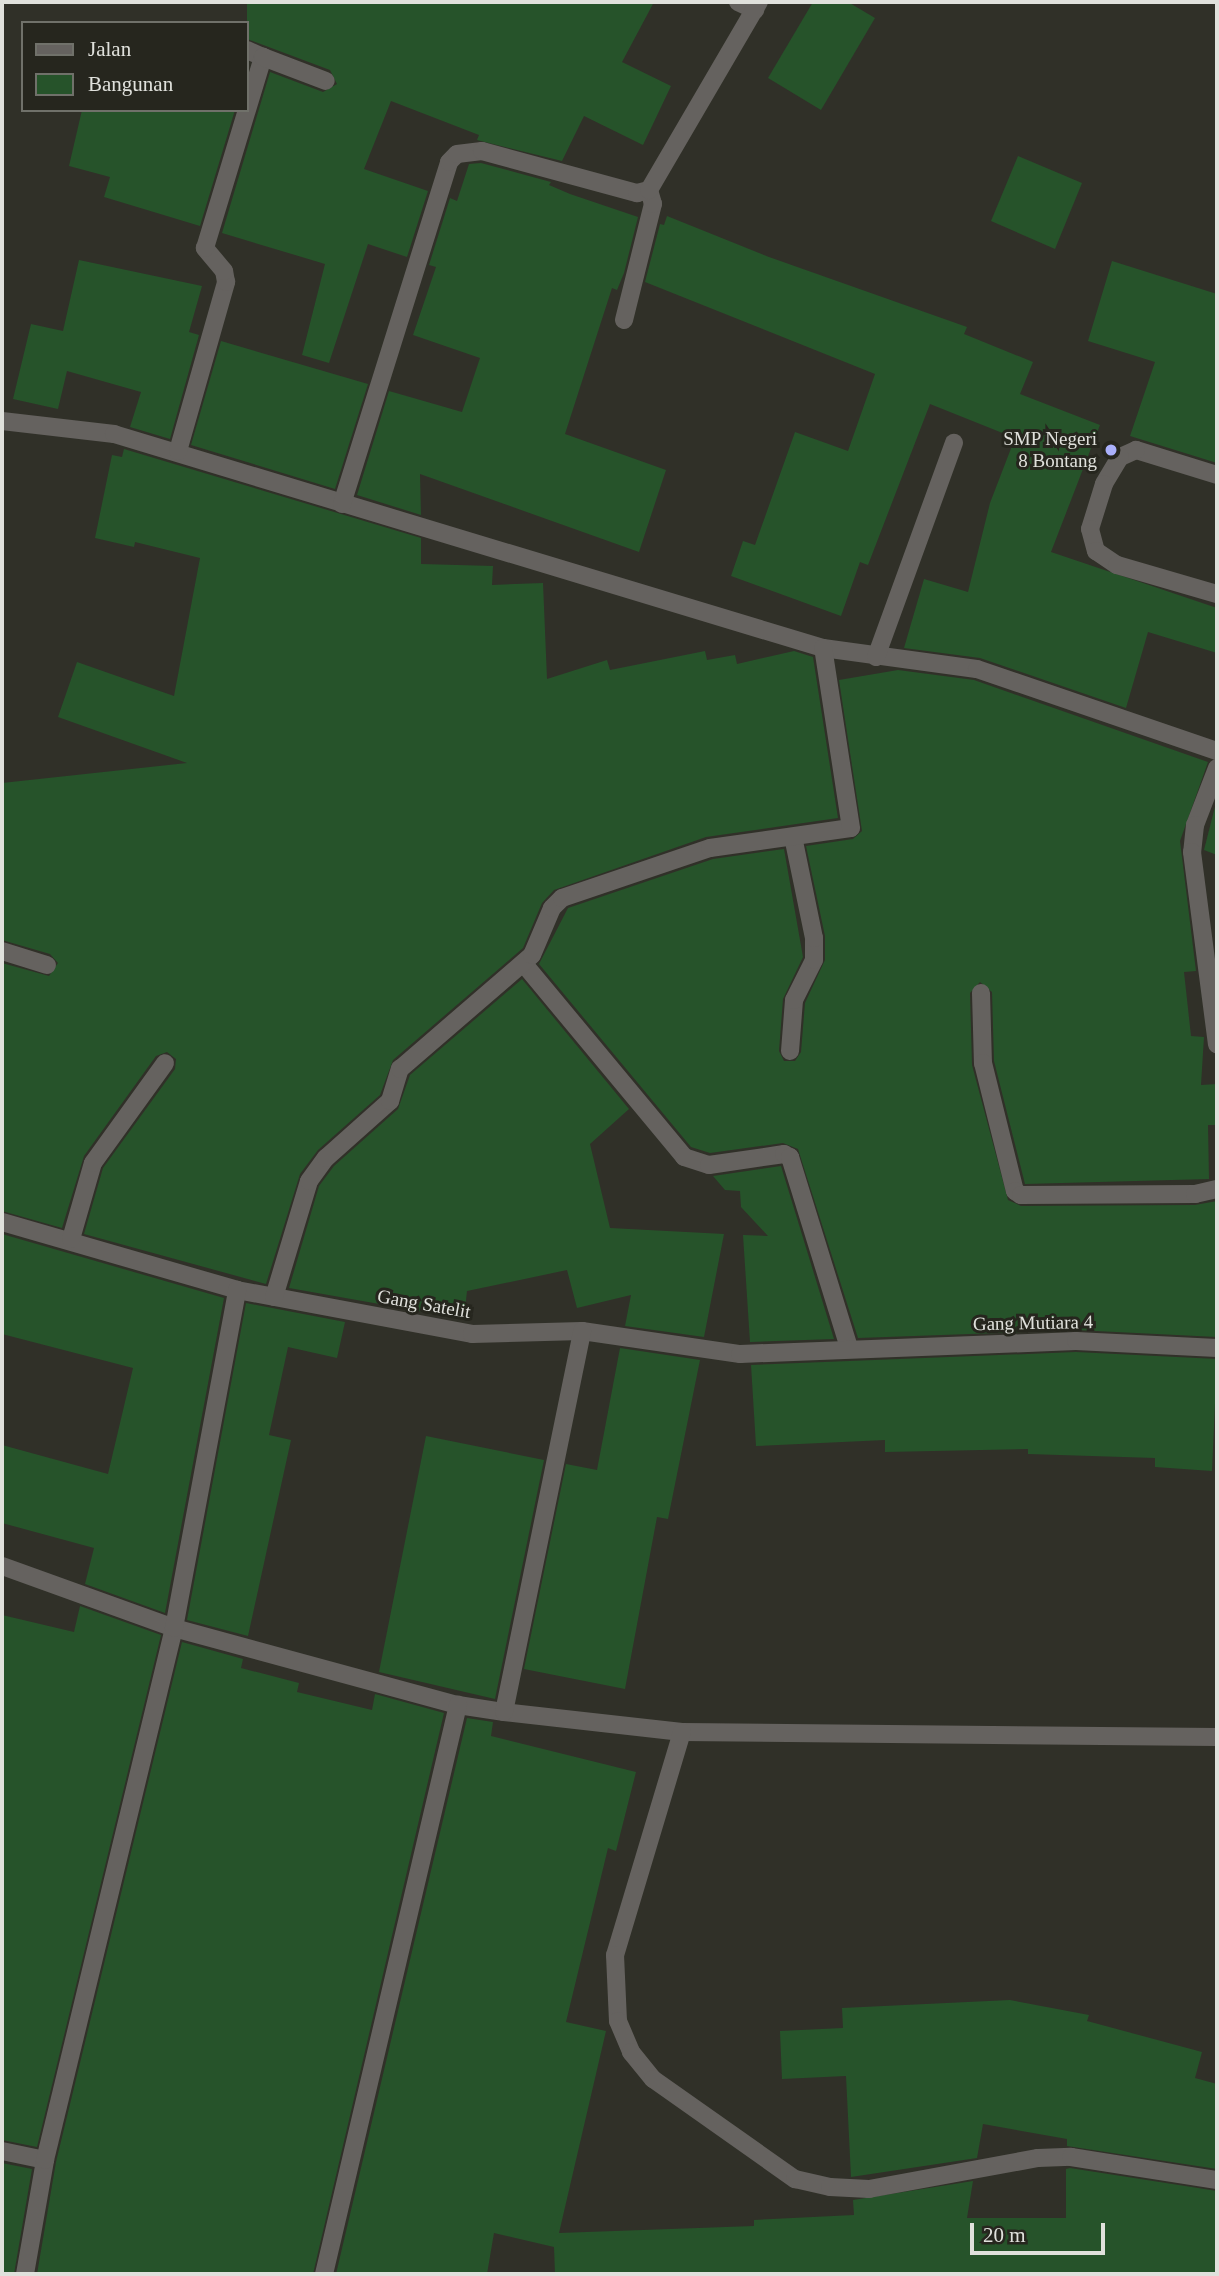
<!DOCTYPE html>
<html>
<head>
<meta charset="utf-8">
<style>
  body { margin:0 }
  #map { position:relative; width:1219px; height:2276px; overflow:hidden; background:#303028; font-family:Georgia,serif }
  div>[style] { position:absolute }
  .building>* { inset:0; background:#26532a }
  .minor>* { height:18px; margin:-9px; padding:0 9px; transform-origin:9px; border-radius:9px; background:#65625f }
  .dots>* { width:19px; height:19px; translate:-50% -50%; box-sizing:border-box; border:4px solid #26261e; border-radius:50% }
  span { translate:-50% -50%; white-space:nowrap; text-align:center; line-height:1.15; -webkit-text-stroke:6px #26261e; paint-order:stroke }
  .poi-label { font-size:19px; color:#e0e1dc }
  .right { translate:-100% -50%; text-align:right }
  .street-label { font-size:19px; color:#e0e1dc }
  .frame { position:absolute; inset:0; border:4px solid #e0e1dc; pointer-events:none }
  .legend { position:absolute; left:21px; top:21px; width:228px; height:91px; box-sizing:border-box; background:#26261e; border:2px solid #70716a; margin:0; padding:9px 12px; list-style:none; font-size:21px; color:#e0e1dc }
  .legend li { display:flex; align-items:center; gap:14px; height:35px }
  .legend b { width:35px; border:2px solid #70716a }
  .scale { position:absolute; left:970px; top:2223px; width:135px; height:32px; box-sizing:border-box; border:4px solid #e0e1dc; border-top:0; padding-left:9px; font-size:21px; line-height:24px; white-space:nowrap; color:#e0e1dc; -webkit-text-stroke:5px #26261e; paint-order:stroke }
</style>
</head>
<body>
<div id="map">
  <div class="building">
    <div style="clip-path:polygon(247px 2px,654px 2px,622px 62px,671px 86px,643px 145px,584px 116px,562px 161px,477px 140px,479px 135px,391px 101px,364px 169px,428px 191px,407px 257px,368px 244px,329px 363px,302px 355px,325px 264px,222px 233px,270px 72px,323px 92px,337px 84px,330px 70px,247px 39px)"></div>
    <div style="clip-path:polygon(813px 2px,848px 2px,875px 18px,821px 110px,768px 78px)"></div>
    <div style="clip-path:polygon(82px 110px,235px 110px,200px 226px,104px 197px,110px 177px,69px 166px)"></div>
    <div style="clip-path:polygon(1018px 156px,1082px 183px,1055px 249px,991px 221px)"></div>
    <div style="clip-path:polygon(481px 163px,551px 182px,549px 185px,570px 194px,638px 217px,624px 273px,617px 290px,612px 288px,565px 434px,666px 470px,639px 552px,420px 474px,421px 515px,357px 495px,389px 391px,462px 412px,480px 358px,413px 335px,436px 267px,429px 265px,450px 198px,457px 201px,469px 164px)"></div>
    <div style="clip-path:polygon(667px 216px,769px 257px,967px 327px,964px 334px,1033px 362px,1020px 394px,1100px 425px,1051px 552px,1217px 608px,1217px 653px,1148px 632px,1126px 708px,980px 658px,904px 648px,924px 579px,968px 592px,990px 503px,1015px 438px,930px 404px,868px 565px,860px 562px,841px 616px,731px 576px,743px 541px,755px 545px,795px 432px,848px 451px,875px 374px,645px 282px,660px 224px,664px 225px)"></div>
    <div style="clip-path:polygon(79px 260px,202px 286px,189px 332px,199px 335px,170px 439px,130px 427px,141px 392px,67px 371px,58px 409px,13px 399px,31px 324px,63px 331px)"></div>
    <div style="clip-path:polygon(1112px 261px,1217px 294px,1217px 463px,1130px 436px,1155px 362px,1088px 341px)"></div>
    <div style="clip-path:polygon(221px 341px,368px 384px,335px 489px,191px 445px)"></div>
    <div style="clip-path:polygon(124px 449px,421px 538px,421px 564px,493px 566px,492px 585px,543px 583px,547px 679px,607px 660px,610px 670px,705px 651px,707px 660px,735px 655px,737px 664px,794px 651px,813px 657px,838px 818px,706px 837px,554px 890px,542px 903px,523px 948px,393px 1060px,380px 1095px,318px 1150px,300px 1174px,266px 1284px,84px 1234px,103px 1168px,175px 1069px,176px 1059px,167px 1052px,156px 1056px,84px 1156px,62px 1228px,2px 1211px,2px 963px,49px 976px,58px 963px,50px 954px,2px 940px,2px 783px,187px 763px,58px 717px,77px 662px,174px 696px,200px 558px,135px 542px,134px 547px,95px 538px,112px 455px,122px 457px)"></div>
    <div style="clip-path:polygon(898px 670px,974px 680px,1208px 762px,1180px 841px,1196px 971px,1184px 972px,1191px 1036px,1204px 1037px,1201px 1085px,1217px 1084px,1217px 1125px,1208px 1125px,1209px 1179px,1025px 1184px,994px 1061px,992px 992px,980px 982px,970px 993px,972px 1065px,1008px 1200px,1021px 1206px,1195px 1205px,1217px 1201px,1217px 1337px,1076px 1330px,858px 1338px,798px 1149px,783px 1143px,710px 1153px,691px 1147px,539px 964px,568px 908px,713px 859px,784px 849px,803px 957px,783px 999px,779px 1051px,784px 1061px,795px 1061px,801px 1052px,805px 1003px,825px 960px,825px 936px,806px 846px,853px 839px,862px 831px,839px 680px)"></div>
    <div style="clip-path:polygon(1217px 799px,1217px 855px,1204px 850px)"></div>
    <div style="clip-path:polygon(522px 979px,629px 1109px,590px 1144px,610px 1228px,724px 1234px,704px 1337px,625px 1326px,631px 1295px,577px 1308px,567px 1270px,467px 1291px,464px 1319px,289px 1288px,319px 1186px,334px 1166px,398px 1109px,410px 1075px)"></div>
    <div style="clip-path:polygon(781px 1166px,834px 1339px,750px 1342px,743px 1235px,768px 1236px,741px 1207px,740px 1191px,725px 1190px,713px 1176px)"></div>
    <div style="clip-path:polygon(2px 1234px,224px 1298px,165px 1613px,85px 1584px,94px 1548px,2px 1523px,2px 1445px,108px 1474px,133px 1368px,2px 1334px)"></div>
    <div style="clip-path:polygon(246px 1303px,345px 1322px,337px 1358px,288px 1347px,269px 1435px,291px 1440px,248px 1636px,187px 1620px)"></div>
    <div style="clip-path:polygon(620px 1348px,700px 1360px,668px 1519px,657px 1517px,625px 1689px,524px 1669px,566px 1464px,597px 1470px)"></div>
    <div style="clip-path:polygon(1076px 1352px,1217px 1359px,1212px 1471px,1155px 1467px,1155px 1458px,1028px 1454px,1028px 1449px,885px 1452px,885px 1440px,756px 1446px,751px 1365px)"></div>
    <div style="clip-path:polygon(426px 1436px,544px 1460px,495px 1699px,379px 1672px)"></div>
    <div style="clip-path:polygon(80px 1606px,161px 1635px,37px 2147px,2px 2140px,2px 1615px,74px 1632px)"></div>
    <div style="clip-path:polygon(182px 1642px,243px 1659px,241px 1668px,299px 1683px,297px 1692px,372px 1710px,375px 1694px,444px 1713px,313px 2274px,37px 2274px,56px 2162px)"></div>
    <div style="clip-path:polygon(467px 1718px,493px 1722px,491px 1736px,636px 1772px,616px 1851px,608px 1848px,566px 2022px,606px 2031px,559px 2233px,754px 2226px,754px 2220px,854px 2215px,853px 2200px,973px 2181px,967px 2218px,1066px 2218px,1066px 2169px,1070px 2168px,1217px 2191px,1217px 2274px,555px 2274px,554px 2247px,494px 2233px,487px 2274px,336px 2274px)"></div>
    <div style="clip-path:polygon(1010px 2000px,1089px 2015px,1087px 2021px,1202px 2052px,1195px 2078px,1217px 2084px,1217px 2169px,1067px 2146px,1067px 2139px,983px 2124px,977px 2158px,851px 2177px,846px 2076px,782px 2079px,780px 2031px,843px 2028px,842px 2008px)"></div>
    <div style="clip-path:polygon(2px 2163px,32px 2169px,14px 2274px,2px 2274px)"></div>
  </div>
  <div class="minor">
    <div style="left:738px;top:2px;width:19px;rotate:25deg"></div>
    <div style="left:247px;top:50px;width:17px;rotate:24deg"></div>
    <div style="left:624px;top:320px;width:120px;rotate:-76deg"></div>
    <div style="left:653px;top:204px;width:15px;rotate:-106deg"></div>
    <div style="left:2px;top:421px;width:113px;rotate:6.6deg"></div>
    <div style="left:114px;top:434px;width:741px;rotate:16.8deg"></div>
    <div style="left:823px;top:648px;width:155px;rotate:7.8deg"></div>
    <div style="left:977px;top:669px;width:254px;rotate:18.9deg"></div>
    <div style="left:178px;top:451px;width:176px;rotate:-74.1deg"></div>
    <div style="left:226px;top:282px;width:11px;rotate:-100deg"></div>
    <div style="left:224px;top:271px;width:30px;rotate:-130deg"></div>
    <div style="left:205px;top:248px;width:200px;rotate:-73.1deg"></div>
    <div style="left:263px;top:57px;width:67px;rotate:20.9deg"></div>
    <div style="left:1217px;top:475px;width:85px;rotate:-162.8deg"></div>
    <div style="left:1136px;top:450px;width:17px;rotate:156deg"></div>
    <div style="left:1120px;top:457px;width:31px;rotate:121deg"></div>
    <div style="left:1104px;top:484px;width:47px;rotate:107.3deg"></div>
    <div style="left:1090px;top:529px;width:23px;rotate:75deg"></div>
    <div style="left:1096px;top:551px;width:25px;rotate:34deg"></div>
    <div style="left:1117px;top:565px;width:104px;rotate:16.2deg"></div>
    <div style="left:342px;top:504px;width:358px;rotate:-72.6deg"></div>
    <div style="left:449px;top:162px;width:11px;rotate:-45deg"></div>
    <div style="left:457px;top:154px;width:25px;rotate:-7deg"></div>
    <div style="left:482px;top:151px;width:161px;rotate:15.2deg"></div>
    <div style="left:637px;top:193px;width:12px;rotate:-14deg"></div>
    <div style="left:649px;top:190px;width:218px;rotate:-59.7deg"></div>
    <div style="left:876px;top:657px;width:228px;rotate:-70deg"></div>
    <div style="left:1217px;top:768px;width:61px;rotate:111.1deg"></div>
    <div style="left:1195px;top:825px;width:27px;rotate:96deg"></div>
    <div style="left:1192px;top:852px;width:194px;rotate:82.6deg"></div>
    <div style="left:2px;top:951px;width:47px;rotate:17.3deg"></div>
    <div style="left:524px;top:964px;width:251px;rotate:50.3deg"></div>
    <div style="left:684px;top:1157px;width:26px;rotate:18deg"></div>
    <div style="left:709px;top:1165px;width:76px;rotate:-8.3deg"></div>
    <div style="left:784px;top:1154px;width:7px;rotate:27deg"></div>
    <div style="left:790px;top:1157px;width:200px;rotate:72.8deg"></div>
    <div style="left:981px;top:993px;width:70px;rotate:88.4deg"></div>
    <div style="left:983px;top:1063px;width:132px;rotate:76deg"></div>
    <div style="left:1015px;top:1191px;width:7px;rotate:34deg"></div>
    <div style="left:1021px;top:1195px;width:174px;rotate:-0.3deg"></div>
    <div style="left:1195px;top:1194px;width:23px;rotate:-13deg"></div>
    <div style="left:790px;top:1051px;width:51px;rotate:-85.5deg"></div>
    <div style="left:794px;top:1000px;width:45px;rotate:-63.4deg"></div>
    <div style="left:814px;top:960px;width:22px;rotate:-90deg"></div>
    <div style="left:814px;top:938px;width:103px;rotate:-101.7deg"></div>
    <div style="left:2px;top:1222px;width:245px;rotate:16.1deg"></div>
    <div style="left:237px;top:1290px;width:239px;rotate:10.6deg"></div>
    <div style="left:472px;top:1334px;width:110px;rotate:-1.6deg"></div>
    <div style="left:582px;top:1331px;width:160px;rotate:8.3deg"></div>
    <div style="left:740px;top:1354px;width:336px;rotate:-2.2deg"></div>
    <div style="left:1076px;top:1341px;width:141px;rotate:2.8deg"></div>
    <div style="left:71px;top:1239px;width:79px;rotate:-73.9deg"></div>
    <div style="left:93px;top:1163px;width:123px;rotate:-54.2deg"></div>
    <div style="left:274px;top:1297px;width:121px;rotate:-73.2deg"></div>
    <div style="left:309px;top:1181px;width:29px;rotate:-54deg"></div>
    <div style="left:326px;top:1158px;width:86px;rotate:-41.7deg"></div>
    <div style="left:390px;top:1101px;width:34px;rotate:-73deg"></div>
    <div style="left:400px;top:1069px;width:174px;rotate:-40.8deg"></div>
    <div style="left:532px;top:955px;width:51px;rotate:-66.9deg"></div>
    <div style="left:552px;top:908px;width:14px;rotate:-45deg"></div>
    <div style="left:562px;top:898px;width:156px;rotate:-18.7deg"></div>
    <div style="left:710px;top:848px;width:142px;rotate:-8.1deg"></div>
    <div style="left:851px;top:828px;width:182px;rotate:-98.8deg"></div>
    <div style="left:2px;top:1566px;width:183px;rotate:19.8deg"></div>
    <div style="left:174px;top:1628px;width:294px;rotate:15.2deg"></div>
    <div style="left:458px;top:1705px;width:47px;rotate:8.7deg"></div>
    <div style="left:504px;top:1712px;width:179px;rotate:6.4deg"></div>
    <div style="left:682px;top:1732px;width:535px;rotate:0.54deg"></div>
    <div style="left:504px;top:1712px;width:389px;rotate:-78.4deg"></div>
    <div style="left:682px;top:1732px;width:233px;rotate:106.7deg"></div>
    <div style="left:615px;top:1955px;width:66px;rotate:87.4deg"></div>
    <div style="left:618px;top:2021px;width:34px;rotate:67deg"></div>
    <div style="left:631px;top:2052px;width:35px;rotate:51deg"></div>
    <div style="left:653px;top:2079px;width:174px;rotate:35.2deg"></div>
    <div style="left:795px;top:2179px;width:36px;rotate:13deg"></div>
    <div style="left:830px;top:2187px;width:39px;rotate:3deg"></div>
    <div style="left:869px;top:2189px;width:172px;rotate:-10.4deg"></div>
    <div style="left:1038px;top:2158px;width:33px;rotate:-2deg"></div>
    <div style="left:1071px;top:2157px;width:148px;rotate:9deg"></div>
    <div style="left:2px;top:2151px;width:44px;rotate:11.8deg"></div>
    <div style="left:25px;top:2274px;width:116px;rotate:-80deg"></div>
    <div style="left:45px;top:2160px;width:547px;rotate:-76.37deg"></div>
    <div style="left:174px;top:1628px;width:344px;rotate:-79.4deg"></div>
    <div style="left:324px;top:2274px;width:585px;rotate:-76.75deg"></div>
  </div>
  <div class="dots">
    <div style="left:1111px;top:450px;background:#aab0fb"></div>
  </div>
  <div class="poi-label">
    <span class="right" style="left:1097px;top:450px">SMP Negeri<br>8 Bontang</span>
  </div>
  <div class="street-label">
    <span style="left:424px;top:1304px;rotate:10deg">Gang Satelit</span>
    <span style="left:1033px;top:1323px;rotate:-1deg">Gang Mutiara 4</span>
  </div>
  <div class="frame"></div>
  <ul class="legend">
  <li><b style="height:9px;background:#65625f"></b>Jalan</li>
  <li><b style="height:19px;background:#26532a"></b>Bangunan</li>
  </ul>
  <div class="scale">20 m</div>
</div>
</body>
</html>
